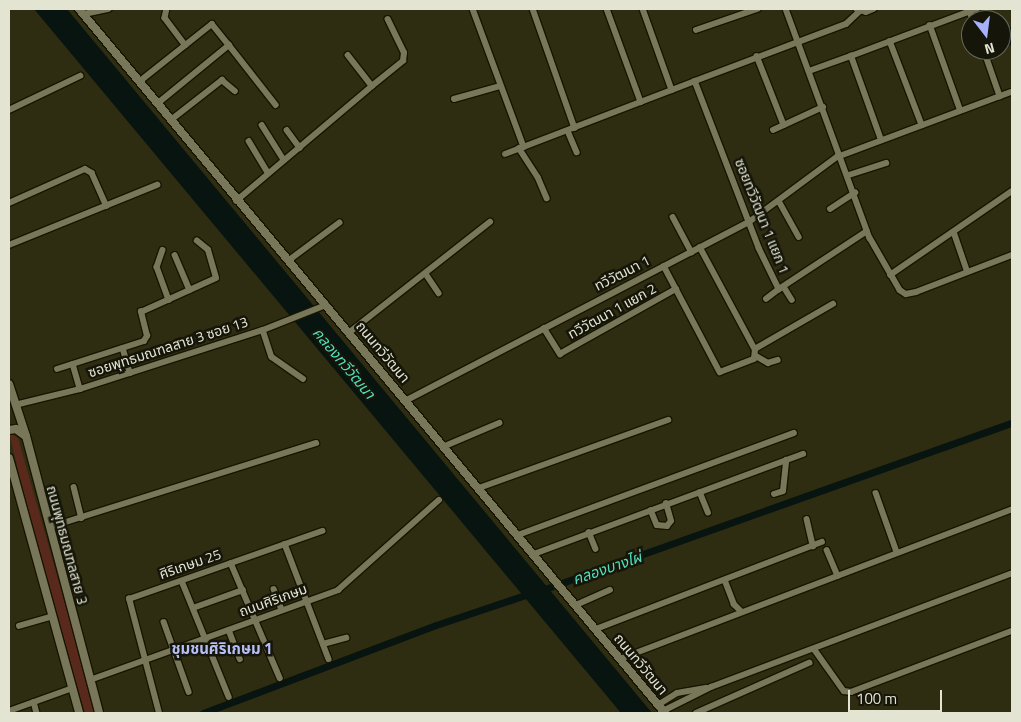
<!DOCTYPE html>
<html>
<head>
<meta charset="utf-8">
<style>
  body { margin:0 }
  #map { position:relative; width:1021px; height:722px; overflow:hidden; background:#2f2d11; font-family:"Titillium Web","Noto Sans Thai",sans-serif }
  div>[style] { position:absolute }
  .green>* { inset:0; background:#59291c }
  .water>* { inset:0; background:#071410 }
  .canal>* { height:7px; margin:-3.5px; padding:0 3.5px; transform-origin:3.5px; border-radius:3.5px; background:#071410 }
  .roads { filter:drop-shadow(1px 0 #171500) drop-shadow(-1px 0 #171500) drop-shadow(0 1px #171500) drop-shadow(0 -1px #171500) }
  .minor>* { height:5.5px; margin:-2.75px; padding:0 2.75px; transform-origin:2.75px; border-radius:2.75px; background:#787759 }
  .secondary>* { height:8px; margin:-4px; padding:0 4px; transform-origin:4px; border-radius:4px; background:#787759 }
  span { translate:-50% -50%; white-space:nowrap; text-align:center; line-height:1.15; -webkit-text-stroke:5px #151509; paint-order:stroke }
  .street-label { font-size:14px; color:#e4e4d3 }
  .water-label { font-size:15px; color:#51dfbe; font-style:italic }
  .neighbourhood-label { font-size:15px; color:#b7bff7; font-weight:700 }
  .frame { position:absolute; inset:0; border:10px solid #e4e4d3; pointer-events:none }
  .north { position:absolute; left:961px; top:10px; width:50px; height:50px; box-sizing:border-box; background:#151509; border:1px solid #68685a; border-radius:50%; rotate:165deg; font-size:14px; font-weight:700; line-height:20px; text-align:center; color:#e4e4d3 }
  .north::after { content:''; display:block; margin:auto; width:18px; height:22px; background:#a7b1fc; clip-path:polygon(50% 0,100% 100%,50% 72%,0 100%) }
  .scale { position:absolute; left:848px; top:690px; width:94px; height:22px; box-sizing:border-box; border:2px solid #e4e4d3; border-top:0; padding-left:6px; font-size:15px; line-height:18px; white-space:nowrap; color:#e4e4d3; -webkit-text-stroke:4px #151509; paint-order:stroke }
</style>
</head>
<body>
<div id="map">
  <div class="green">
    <div style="clip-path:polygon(9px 432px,18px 438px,96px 713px,85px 713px,36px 547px)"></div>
  </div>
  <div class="water">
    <div style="clip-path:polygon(34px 9px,67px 9px,652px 713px,621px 713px)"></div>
  </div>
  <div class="canal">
    <div style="left:1010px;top:30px;width:12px;rotate:81deg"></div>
    <div style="left:542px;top:590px;width:499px;rotate:-19.6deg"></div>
    <div style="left:203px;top:713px;width:249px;rotate:-20.7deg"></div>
    <div style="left:436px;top:625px;width:100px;rotate:-18.6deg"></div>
  </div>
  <div class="roads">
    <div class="minor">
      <div style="left:167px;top:9px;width:9px;rotate:103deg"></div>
      <div style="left:165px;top:18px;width:34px;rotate:53deg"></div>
      <div style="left:473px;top:9px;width:147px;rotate:69.7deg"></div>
      <div style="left:533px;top:9px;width:126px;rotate:70.6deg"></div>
      <div style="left:607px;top:9px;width:99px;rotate:69.9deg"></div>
      <div style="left:643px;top:9px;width:86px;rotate:70.3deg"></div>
      <div style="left:786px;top:9px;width:244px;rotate:69.9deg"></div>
      <div style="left:870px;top:238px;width:60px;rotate:60deg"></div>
      <div style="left:900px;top:290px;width:7px;rotate:34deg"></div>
      <div style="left:906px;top:294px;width:10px;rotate:-11deg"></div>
      <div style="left:916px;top:292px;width:103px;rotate:-21.1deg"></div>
      <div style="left:857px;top:9px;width:9px;rotate:18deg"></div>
      <div style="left:866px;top:12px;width:8px;rotate:-23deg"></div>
      <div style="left:970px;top:11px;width:9px;rotate:72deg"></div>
      <div style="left:84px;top:14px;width:25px;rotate:-12deg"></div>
      <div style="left:930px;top:25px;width:89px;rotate:70.3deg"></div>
      <div style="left:696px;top:30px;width:65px;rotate:-19deg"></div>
      <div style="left:890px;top:41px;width:90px;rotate:69.1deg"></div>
      <div style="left:984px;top:50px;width:49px;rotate:70.8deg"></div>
      <div style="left:348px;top:55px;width:39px;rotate:52deg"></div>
      <div style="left:372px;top:86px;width:40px;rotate:-39deg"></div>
      <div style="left:403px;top:61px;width:8px;rotate:-83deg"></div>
      <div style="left:404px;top:53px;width:37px;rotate:-116deg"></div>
      <div style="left:757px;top:56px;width:74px;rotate:68.6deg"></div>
      <div style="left:809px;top:71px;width:45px;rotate:-19.7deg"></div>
      <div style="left:695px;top:81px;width:161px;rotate:-20.7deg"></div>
      <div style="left:846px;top:24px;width:19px;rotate:-43deg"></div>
      <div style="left:139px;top:82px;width:93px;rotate:-38.5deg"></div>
      <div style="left:212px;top:24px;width:27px;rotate:51deg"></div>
      <div style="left:454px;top:99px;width:48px;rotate:-15.8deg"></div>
      <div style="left:157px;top:104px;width:93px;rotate:-39.3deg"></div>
      <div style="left:229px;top:45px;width:76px;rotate:51.9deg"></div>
      <div style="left:9px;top:110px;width:79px;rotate:-25.6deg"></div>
      <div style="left:171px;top:120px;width:65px;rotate:-38.1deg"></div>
      <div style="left:222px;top:80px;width:17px;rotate:40deg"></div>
      <div style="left:262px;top:125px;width:41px;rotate:57.8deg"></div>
      <div style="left:287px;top:130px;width:22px;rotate:54deg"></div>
      <div style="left:773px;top:130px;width:55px;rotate:-24.7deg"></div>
      <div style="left:568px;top:131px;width:23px;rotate:67deg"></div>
      <div style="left:881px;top:140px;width:89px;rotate:-109.7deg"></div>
      <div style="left:851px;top:56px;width:134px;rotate:-20.6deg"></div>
      <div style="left:249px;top:141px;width:37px;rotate:59deg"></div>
      <div style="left:519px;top:148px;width:35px;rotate:57deg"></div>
      <div style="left:538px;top:177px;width:23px;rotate:67deg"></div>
      <div style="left:505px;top:154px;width:204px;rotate:-21deg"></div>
      <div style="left:695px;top:81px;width:179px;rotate:69deg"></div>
      <div style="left:759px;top:248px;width:46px;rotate:64deg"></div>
      <div style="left:779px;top:289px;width:105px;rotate:-33.4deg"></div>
      <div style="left:849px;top:175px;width:39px;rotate:-18deg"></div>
      <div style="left:236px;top:201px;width:178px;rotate:-40.2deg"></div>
      <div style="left:779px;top:201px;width:41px;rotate:60.9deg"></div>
      <div style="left:9px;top:203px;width:83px;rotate:-24.1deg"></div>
      <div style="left:85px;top:169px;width:8px;rotate:30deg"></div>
      <div style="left:92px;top:173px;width:36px;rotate:66deg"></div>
      <div style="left:830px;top:209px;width:30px;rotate:-33deg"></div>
      <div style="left:673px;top:217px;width:40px;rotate:62deg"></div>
      <div style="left:954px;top:232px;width:40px;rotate:71.1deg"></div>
      <div style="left:9px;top:245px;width:160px;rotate:-22.1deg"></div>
      <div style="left:700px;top:247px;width:116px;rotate:61.7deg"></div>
      <div style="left:163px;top:250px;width:18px;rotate:109deg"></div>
      <div style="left:157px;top:267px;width:35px;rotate:70deg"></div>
      <div style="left:175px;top:255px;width:38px;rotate:67deg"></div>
      <div style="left:288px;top:261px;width:64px;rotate:-36.7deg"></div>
      <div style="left:664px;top:266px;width:120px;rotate:62.2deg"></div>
      <div style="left:720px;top:372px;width:36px;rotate:-21deg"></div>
      <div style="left:754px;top:359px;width:10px;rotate:-84deg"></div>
      <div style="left:755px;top:349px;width:90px;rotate:-30deg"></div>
      <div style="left:426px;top:274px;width:23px;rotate:56deg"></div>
      <div style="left:890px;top:275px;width:148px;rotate:-34.5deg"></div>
      <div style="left:784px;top:287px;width:15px;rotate:58deg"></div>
      <div style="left:766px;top:299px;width:16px;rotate:-38deg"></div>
      <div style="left:544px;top:328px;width:31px;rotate:58deg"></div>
      <div style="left:560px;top:354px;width:133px;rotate:-29.3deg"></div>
      <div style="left:263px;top:330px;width:28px;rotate:72deg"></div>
      <div style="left:272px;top:357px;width:38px;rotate:35deg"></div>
      <div style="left:350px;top:332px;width:178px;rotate:-38.2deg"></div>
      <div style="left:123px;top:348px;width:26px;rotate:74deg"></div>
      <div style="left:756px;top:356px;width:14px;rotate:30deg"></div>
      <div style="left:768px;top:363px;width:10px;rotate:-17deg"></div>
      <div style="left:73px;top:364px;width:26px;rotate:74deg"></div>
      <div style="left:57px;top:369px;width:91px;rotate:-17.8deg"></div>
      <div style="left:144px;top:341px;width:6px;rotate:-59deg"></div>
      <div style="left:147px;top:336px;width:25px;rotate:-104deg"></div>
      <div style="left:141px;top:312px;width:82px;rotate:-24.4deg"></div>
      <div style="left:216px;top:278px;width:29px;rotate:-106deg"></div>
      <div style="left:208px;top:250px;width:14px;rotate:-141deg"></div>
      <div style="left:407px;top:400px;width:386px;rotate:-27.5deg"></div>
      <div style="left:749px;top:222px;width:109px;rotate:-36.5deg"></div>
      <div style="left:837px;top:157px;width:186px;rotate:-20.5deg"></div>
      <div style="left:15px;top:405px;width:67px;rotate:-13.8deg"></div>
      <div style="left:80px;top:389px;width:192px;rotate:-17.9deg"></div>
      <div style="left:263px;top:330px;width:68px;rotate:-21.6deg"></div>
      <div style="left:445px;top:446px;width:59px;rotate:-23.1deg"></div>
      <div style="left:74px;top:487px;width:32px;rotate:76deg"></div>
      <div style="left:479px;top:488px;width:201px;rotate:-19.8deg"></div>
      <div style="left:700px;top:492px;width:22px;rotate:68deg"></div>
      <div style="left:876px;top:493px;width:63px;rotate:70.4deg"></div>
      <div style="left:774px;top:494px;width:9px;rotate:-18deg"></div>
      <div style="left:783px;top:491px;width:31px;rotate:-84deg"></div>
      <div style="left:651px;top:510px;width:16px;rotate:68deg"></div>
      <div style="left:657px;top:525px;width:10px;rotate:6deg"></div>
      <div style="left:667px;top:526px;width:6px;rotate:-51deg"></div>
      <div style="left:671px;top:521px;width:18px;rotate:-106deg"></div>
      <div style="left:807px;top:519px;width:28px;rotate:77deg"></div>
      <div style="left:50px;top:527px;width:279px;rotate:-17.5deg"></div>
      <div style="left:589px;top:532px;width:18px;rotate:68deg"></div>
      <div style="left:518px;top:535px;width:294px;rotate:-20.3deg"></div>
      <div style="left:285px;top:544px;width:123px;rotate:69.1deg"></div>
      <div style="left:827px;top:550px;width:28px;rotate:67deg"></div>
      <div style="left:534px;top:554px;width:287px;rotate:-20.4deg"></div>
      <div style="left:231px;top:563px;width:125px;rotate:66.9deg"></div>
      <div style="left:725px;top:580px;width:26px;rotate:69deg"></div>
      <div style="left:734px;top:604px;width:10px;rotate:45deg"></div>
      <div style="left:182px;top:581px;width:125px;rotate:67.9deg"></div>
      <div style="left:274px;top:589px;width:22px;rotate:69deg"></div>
      <div style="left:576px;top:605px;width:37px;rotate:-24deg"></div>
      <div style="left:193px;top:608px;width:53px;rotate:-19.8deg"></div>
      <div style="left:164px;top:622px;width:74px;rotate:70.3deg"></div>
      <div style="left:19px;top:626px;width:35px;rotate:-16deg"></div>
      <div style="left:596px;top:629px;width:242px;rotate:-21.1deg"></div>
      <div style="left:229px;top:630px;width:31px;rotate:69deg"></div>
      <div style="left:323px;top:644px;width:24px;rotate:-15deg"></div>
      <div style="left:815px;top:650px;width:50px;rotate:54.7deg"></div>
      <div style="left:844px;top:691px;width:7px;rotate:8deg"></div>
      <div style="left:851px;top:692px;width:172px;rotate:-20.8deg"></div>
      <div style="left:620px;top:659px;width:420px;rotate:-20.9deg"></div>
      <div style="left:90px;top:680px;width:264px;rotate:-19.9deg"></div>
      <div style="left:338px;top:590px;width:135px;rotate:-41.7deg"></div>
      <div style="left:34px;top:702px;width:11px;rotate:75deg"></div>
      <div style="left:658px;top:705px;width:22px;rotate:-32deg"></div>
      <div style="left:677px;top:693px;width:29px;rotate:-10deg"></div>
      <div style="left:9px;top:711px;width:68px;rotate:-19.8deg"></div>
      <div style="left:663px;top:711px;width:54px;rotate:-26.6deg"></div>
      <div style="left:711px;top:687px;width:322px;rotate:-20.7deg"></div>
      <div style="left:159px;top:713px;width:118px;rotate:-104.7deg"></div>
      <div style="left:129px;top:599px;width:205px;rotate:-19.4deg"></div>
      <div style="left:696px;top:713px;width:124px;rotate:-23.9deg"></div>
    </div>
    <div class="secondary">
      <div style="left:79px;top:9px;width:916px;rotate:50.23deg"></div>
      <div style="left:9px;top:384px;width:55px;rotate:71.9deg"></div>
      <div style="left:26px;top:436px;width:286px;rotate:75.2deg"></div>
      <div style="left:9px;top:430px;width:7px;rotate:-8deg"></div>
      <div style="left:16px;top:429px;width:10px;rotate:37deg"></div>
      <div style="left:9px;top:458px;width:264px;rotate:74.6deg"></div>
    </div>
  </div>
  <div class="street-label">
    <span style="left:762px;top:216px;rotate:68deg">ซอยทวีวัฒนา 1 แยก 1</span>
    <span style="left:622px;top:273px;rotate:-27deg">ทวีวัฒนา 1</span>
    <span style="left:612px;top:311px;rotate:-29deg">ทวีวัฒนา 1 แยก 2</span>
    <span style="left:168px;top:347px;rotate:-18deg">ซอยพุทธมณฑลสาย 3 ซอย 13</span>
    <span style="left:383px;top:352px;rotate:50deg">ถนนทวีวัฒนา</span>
    <span style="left:67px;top:545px;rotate:75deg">ถนนพุทธมณฑลสาย 3</span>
    <span style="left:190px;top:564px;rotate:-19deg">ศิริเกษม 25</span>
    <span style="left:273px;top:600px;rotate:-20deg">ถนนศิริเกษม</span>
    <span style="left:641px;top:664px;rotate:50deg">ถนนทวีวัฒนา</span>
  </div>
  <div class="water-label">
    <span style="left:344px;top:363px;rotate:50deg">คลองทวีวัฒนา</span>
    <span style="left:607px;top:568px;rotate:-19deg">คลองบางไผ่</span>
  </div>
  <div class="neighbourhood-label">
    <span style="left:222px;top:649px">ชุมชนศิริเกษม 1</span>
  </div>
  <div class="frame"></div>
  <div class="north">N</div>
  <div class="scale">100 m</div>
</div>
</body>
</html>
